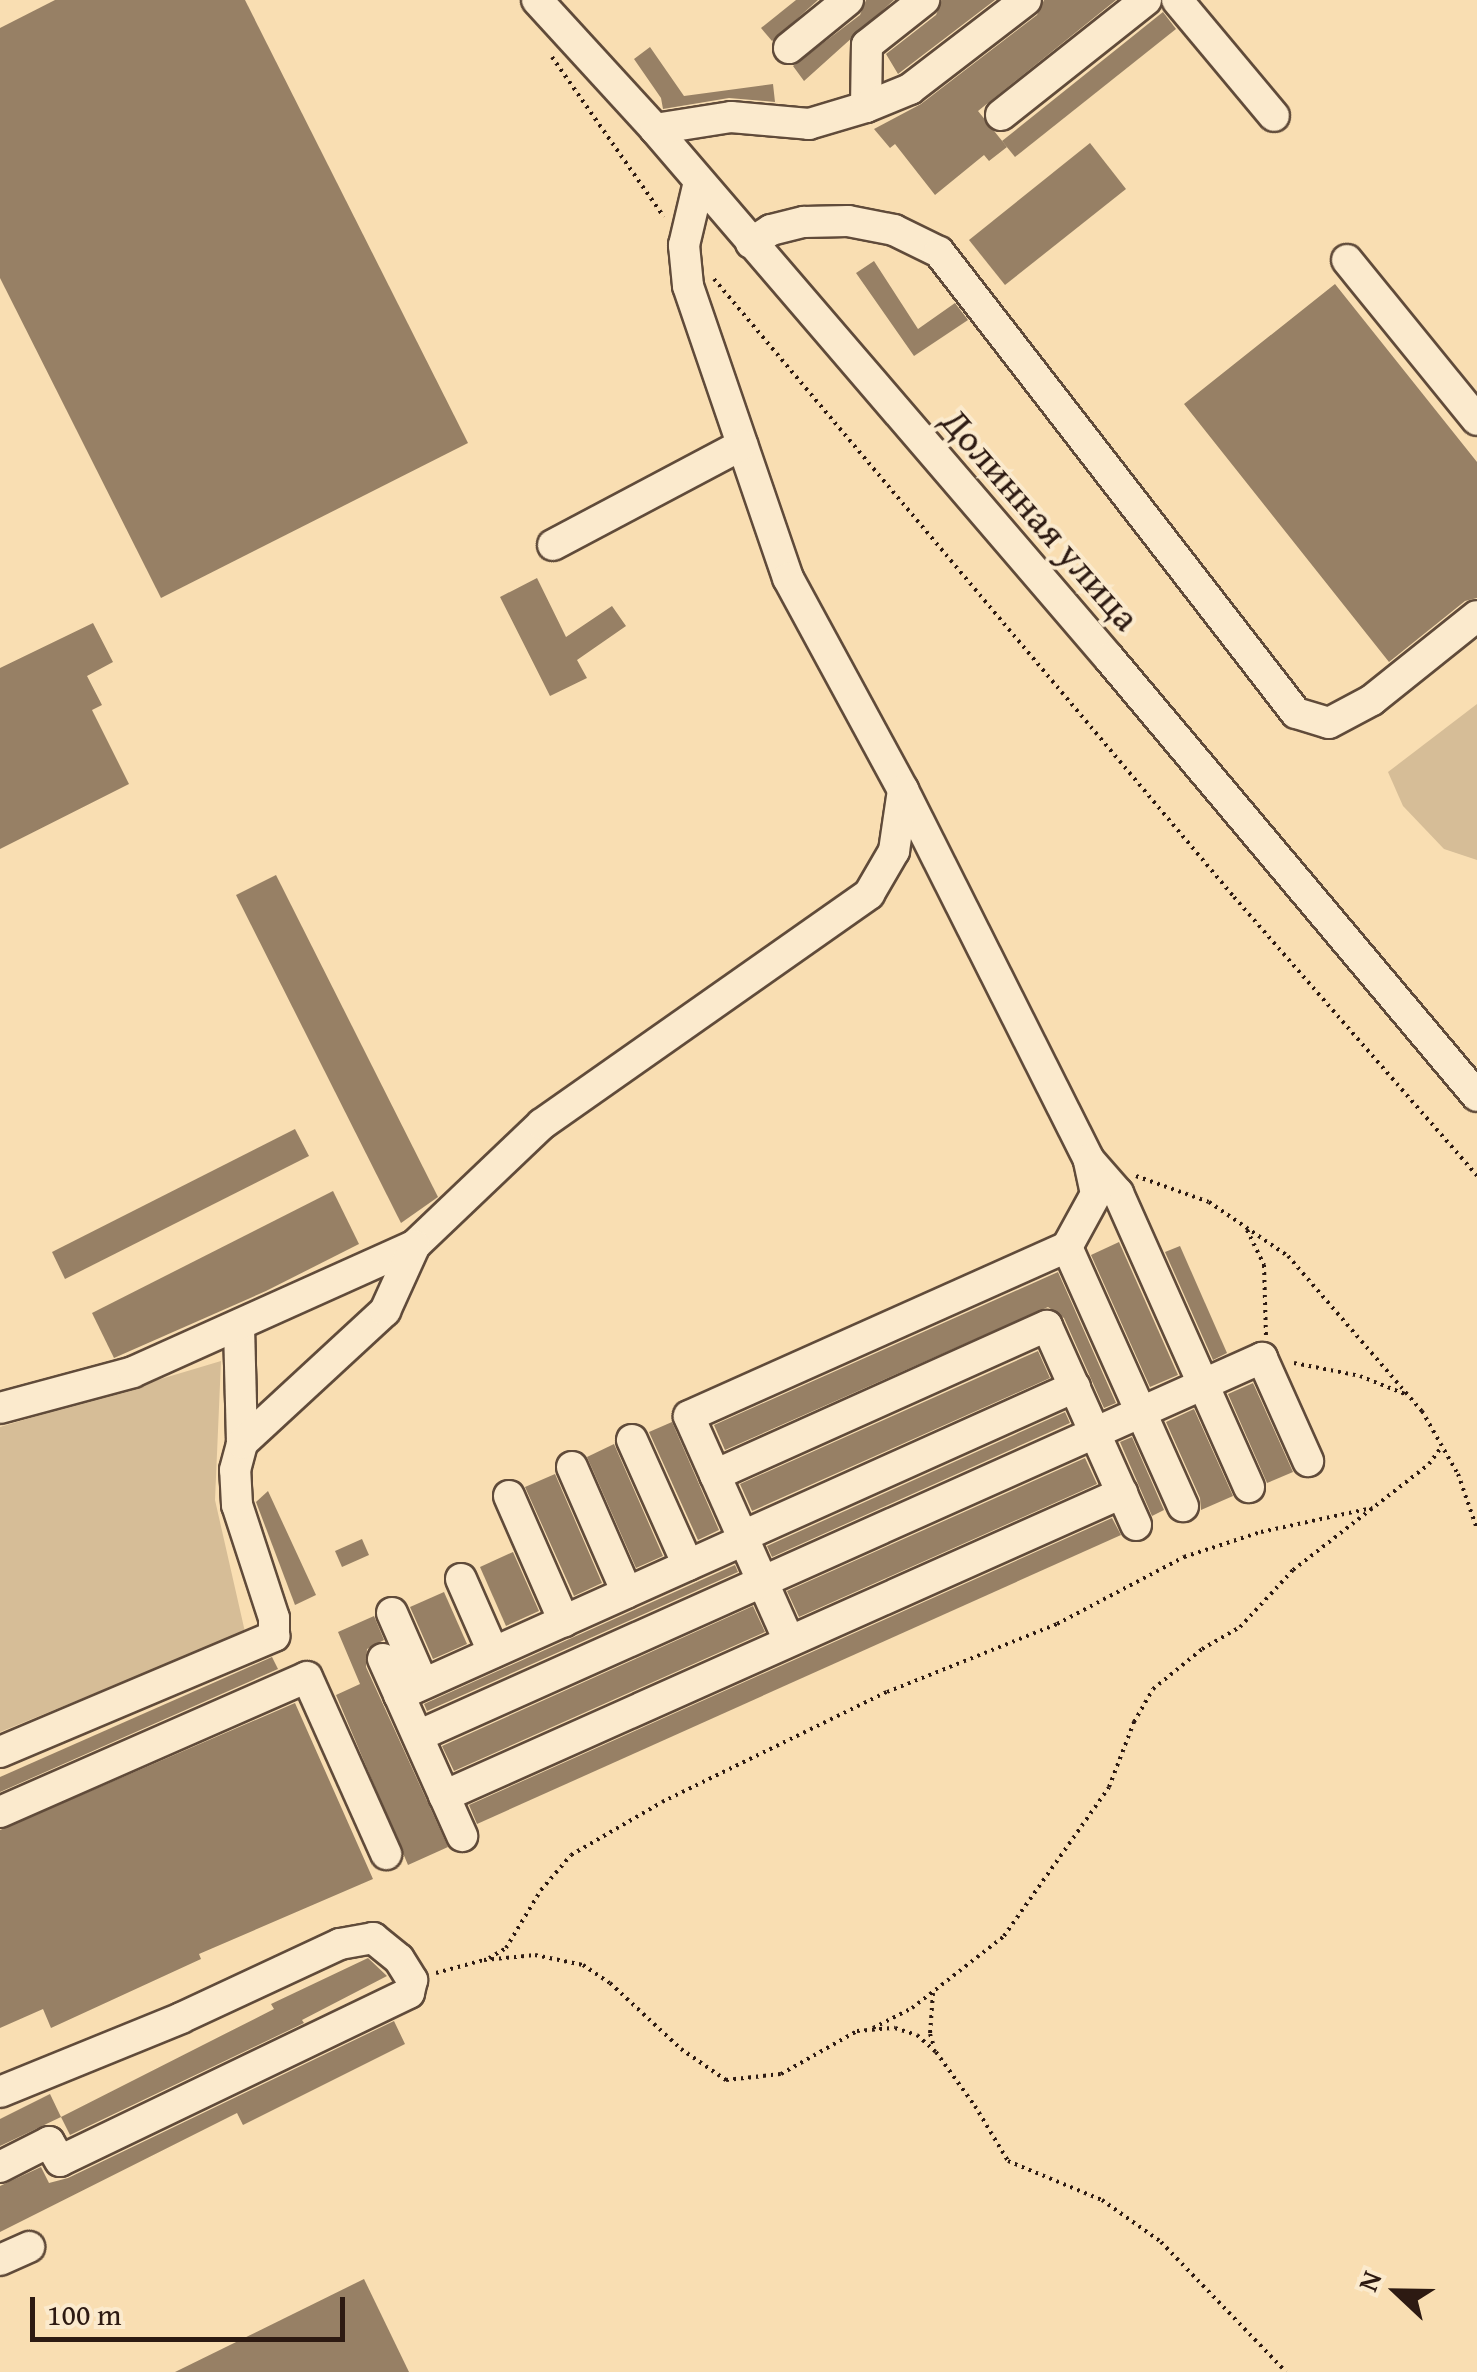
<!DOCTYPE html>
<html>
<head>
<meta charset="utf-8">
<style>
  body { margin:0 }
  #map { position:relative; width:1477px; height:2372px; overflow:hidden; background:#f9deb2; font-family:"Gentium Book Plus",serif }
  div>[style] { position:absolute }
  .green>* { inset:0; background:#d6bd97 }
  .building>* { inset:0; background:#978065 }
  .path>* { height:4px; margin-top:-2px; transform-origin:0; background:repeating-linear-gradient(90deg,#2d1a12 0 2.5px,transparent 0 7.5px) }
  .roads { filter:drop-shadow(2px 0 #604b3a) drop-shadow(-2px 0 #604b3a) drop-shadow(0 2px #604b3a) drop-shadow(0 -2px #604b3a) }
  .minor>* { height:30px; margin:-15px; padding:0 15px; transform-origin:15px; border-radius:15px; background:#fbeacd }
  span { translate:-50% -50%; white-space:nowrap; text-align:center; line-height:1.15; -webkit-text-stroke:8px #fbeacd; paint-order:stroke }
  .street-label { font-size:38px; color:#2d1a12 }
  .north { position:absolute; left:1347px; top:2242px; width:100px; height:100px; -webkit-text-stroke:8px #fbeacd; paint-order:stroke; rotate:292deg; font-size:28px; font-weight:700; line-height:40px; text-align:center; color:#2d1a12 }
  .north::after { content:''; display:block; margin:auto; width:35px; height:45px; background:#2d1a12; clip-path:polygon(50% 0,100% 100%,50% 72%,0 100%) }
  .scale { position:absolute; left:30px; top:2297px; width:315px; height:45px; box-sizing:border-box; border:5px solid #2d1a12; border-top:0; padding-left:12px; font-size:30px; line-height:35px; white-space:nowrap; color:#2d1a12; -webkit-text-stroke:8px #fbeacd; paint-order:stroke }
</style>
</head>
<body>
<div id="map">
  <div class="green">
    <div style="clip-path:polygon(1477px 704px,1477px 860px,1444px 849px,1403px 806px,1388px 772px)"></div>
    <div style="clip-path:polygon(221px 1361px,215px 1500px,245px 1632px,0 1732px,0 1427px)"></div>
  </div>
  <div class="building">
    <div style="clip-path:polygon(55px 0,245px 0,468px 443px,161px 598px,0 278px,0 28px)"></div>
    <div style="clip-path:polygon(796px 0,818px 0,772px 41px,761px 28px)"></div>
    <div style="clip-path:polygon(866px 0,894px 0,804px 81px,793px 66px,860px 15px)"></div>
    <div style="clip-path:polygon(942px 0,995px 0,898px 74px,886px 54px,936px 15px)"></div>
    <div style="clip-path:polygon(1044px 0,1116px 0,978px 111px,1007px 147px,989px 161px,984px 155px,935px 195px,895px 144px,890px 148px,874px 129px,921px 104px,1037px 15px)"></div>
    <div style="clip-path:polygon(1163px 12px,1176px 29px,1015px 157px,1002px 141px)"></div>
    <div style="clip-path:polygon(650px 47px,684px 96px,773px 84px,775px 102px,729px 98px,663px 109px,661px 98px,634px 59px)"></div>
    <div style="clip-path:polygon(1090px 143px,1126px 189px,1005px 285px,969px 240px)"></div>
    <div style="clip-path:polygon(874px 261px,918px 329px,955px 303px,968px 320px,914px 356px,856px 273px)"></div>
    <div style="clip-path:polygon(1335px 284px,1477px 462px,1477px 598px,1465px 601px,1389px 662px,1184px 404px)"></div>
    <div style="clip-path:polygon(537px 578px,566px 637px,612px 606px,626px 626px,577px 660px,587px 678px,550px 696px,500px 597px)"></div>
    <div style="clip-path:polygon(93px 623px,113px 662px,87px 676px,102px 705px,92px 710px,129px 784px,0 849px,0 668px)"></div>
    <div style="clip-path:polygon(276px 875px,438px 1197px,401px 1223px,236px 895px)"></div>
    <div style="clip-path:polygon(295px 1129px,309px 1156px,65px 1279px,52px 1252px)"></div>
    <div style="clip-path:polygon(333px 1191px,359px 1244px,266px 1291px,114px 1358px,92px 1313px)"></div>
    <div style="clip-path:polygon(1119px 1242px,1178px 1375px,1150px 1387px,1091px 1255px)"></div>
    <div style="clip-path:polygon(1180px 1246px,1227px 1353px,1213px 1360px,1165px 1252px)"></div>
    <div style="clip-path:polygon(1058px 1272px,1116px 1403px,1104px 1408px,1064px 1318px,1048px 1307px,725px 1450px,714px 1425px)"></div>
    <div style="clip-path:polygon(1038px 1351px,1050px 1378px,752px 1511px,740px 1484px)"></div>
    <div style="clip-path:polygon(1253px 1383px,1293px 1472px,1267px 1483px,1228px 1394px)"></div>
    <div style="clip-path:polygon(1194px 1409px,1233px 1496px,1201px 1510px,1200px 1498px,1166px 1422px)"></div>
    <div style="clip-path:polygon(1065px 1412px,1070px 1423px,772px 1557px,767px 1546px)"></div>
    <div style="clip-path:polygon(672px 1422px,719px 1530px,698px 1540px,649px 1432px)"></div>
    <div style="clip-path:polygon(1132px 1437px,1164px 1510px,1152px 1516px,1120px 1442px)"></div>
    <div style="clip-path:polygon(614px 1444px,663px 1556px,636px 1568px,587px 1457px)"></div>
    <div style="clip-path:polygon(1085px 1458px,1097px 1484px,799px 1617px,787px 1591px)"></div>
    <div style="clip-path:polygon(555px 1474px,602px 1583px,574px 1596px,525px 1487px)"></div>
    <div style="clip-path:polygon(268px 1491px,316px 1595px,295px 1605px,256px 1502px)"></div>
    <div style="clip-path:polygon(1112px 1518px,1121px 1535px,477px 1824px,469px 1805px)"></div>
    <div style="clip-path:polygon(362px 1539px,369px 1555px,342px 1567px,335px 1551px)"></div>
    <div style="clip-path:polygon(513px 1552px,539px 1611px,506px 1626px,480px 1567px)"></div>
    <div style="clip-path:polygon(735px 1565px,738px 1572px,427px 1711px,424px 1704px)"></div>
    <div style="clip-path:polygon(444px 1592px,467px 1644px,433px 1659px,410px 1607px)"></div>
    <div style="clip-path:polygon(753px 1606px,765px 1632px,454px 1771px,442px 1746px)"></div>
    <div style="clip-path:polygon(374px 1616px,384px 1640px,367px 1649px,366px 1667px,448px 1847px,408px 1865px,336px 1695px,360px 1684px,338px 1632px)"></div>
    <div style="clip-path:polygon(272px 1657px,278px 1669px,0 1792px,0 1777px)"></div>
    <div style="clip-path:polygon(295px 1703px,373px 1879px,199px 1954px,201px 1959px,51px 2028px,43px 2009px,0 2028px,0 1830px)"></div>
    <div style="clip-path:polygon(368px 1958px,387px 1976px,302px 2020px,304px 2023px,70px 2135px,61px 2117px,274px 2009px,271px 2004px)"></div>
    <div style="clip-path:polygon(394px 2021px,405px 2044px,243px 2125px,237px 2113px,0 2232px,0 2186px,41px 2167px,49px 2183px,68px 2178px)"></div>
    <div style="clip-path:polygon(50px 2094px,61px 2117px,0 2146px,0 2119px)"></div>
    <div style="clip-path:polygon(364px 2279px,409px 2372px,175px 2372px)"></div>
  </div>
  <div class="path">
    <div style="left:552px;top:57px;width:195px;rotate:55deg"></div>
    <div style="left:714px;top:279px;width:808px;rotate:49.92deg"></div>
    <div style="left:1234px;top:897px;width:370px;rotate:48.9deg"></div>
    <div style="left:1136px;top:1176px;width:77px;rotate:19.6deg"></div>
    <div style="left:1209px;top:1202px;width:96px;rotate:34.4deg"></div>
    <div style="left:1288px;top:1256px;width:205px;rotate:49.2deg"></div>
    <div style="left:1422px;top:1411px;width:73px;rotate:60.3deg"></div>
    <div style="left:1458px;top:1474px;width:58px;rotate:70.9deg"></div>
    <div style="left:1247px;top:1230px;width:39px;rotate:64deg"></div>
    <div style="left:1264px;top:1265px;width:71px;rotate:88.4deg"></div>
    <div style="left:1294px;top:1363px;width:67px;rotate:11.1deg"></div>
    <div style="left:1360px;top:1376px;width:48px;rotate:21.8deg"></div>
    <div style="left:489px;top:1958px;width:20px;rotate:-30deg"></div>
    <div style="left:506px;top:1948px;width:68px;rotate:-58.9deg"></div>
    <div style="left:541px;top:1890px;width:46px;rotate:-49.4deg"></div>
    <div style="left:571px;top:1855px;width:105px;rotate:-30.2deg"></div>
    <div style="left:662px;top:1802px;width:250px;rotate:-26.1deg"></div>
    <div style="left:887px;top:1692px;width:183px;rotate:-21.8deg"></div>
    <div style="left:1057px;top:1624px;width:144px;rotate:-27.8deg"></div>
    <div style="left:1184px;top:1557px;width:81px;rotate:-18deg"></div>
    <div style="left:1261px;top:1532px;width:114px;rotate:-12.2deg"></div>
    <div style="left:436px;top:1973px;width:50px;rotate:-15.2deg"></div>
    <div style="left:484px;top:1960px;width:51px;rotate:-5.6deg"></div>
    <div style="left:535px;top:1955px;width:49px;rotate:11.8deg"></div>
    <div style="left:583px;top:1965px;width:32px;rotate:34deg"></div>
    <div style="left:610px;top:1983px;width:97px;rotate:42.9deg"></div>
    <div style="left:681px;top:2049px;width:55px;rotate:34.6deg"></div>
    <div style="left:726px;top:2080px;width:55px;rotate:-6.2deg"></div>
    <div style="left:781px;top:2074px;width:87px;rotate:-29.5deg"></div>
    <div style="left:857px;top:2031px;width:38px;rotate:-5deg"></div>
    <div style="left:895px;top:2028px;width:23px;rotate:18deg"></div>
    <div style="left:917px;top:2035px;width:25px;rotate:42deg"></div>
    <div style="left:936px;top:2052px;width:67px;rotate:54.2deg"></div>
    <div style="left:975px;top:2106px;width:64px;rotate:59deg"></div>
    <div style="left:1008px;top:2161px;width:102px;rotate:22.5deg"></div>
    <div style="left:1102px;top:2200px;width:72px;rotate:35.4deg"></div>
    <div style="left:1161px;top:2242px;width:180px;rotate:46.1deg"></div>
    <div style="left:933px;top:1993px;width:41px;rotate:94.2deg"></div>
    <div style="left:930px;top:2034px;width:14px;rotate:73deg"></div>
    <div style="left:873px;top:2028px;width:44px;rotate:-27.1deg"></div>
    <div style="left:912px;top:2008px;width:117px;rotate:-38deg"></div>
    <div style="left:1004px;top:1936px;width:182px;rotate:-54.8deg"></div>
    <div style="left:1109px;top:1787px;width:70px;rotate:-69deg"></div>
    <div style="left:1134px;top:1722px;width:38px;rotate:-60deg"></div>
    <div style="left:1153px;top:1689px;width:63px;rotate:-39.2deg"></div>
    <div style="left:1202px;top:1649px;width:44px;rotate:-30.1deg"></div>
    <div style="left:1240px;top:1627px;width:78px;rotate:-47.1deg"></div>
    <div style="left:1293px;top:1570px;width:172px;rotate:-37.9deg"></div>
    <div style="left:1429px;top:1464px;width:22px;rotate:-54deg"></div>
  </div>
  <div class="roads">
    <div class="minor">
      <div style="left:537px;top:0;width:175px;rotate:47.5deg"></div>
      <div style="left:655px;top:129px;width:697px;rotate:49.36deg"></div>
      <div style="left:1109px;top:658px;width:572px;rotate:49.96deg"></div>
      <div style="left:1177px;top:0;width:151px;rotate:50.1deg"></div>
      <div style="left:789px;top:48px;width:76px;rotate:-39.1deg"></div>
      <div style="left:866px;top:107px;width:62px;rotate:-89.1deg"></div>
      <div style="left:867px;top:45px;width:73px;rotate:-38.3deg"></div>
      <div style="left:1001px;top:115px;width:185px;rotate:-38.4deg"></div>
      <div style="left:655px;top:129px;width:77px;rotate:-9deg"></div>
      <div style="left:731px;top:117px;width:78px;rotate:5.1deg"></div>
      <div style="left:809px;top:124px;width:59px;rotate:-16.6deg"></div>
      <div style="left:866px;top:107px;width:48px;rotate:-22.2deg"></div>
      <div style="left:910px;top:89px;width:146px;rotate:-37.5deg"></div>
      <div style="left:698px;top:186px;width:61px;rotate:103.3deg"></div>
      <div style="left:684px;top:245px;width:41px;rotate:84.4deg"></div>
      <div style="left:688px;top:286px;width:309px;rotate:71.1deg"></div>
      <div style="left:788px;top:578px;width:241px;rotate:61.5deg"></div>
      <div style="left:903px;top:790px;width:414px;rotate:63.3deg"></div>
      <div style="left:1089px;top:1160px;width:44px;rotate:48.7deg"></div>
      <div style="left:1118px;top:1193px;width:322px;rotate:66deg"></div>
      <div style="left:751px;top:243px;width:24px;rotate:-33deg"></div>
      <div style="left:771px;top:230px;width:34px;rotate:-14deg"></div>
      <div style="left:804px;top:222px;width:44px;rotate:-1.3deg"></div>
      <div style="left:848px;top:221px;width:47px;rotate:11.1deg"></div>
      <div style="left:894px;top:230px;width:50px;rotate:26.1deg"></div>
      <div style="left:939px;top:252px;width:583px;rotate:52.25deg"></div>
      <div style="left:1296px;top:713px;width:34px;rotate:17deg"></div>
      <div style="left:1329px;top:723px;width:49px;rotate:-28.1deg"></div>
      <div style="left:1372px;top:700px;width:134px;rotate:-38.7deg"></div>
      <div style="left:1347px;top:260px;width:206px;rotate:50.9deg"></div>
      <div style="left:553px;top:545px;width:214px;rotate:-27.9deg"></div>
      <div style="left:1067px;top:1247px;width:284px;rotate:65.9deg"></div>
      <div style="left:239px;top:1327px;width:116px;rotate:88.5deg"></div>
      <div style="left:0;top:1408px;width:138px;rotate:-15.1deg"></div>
      <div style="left:133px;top:1372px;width:309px;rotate:-24.2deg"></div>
      <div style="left:415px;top:1245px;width:175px;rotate:-43.6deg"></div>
      <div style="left:542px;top:1124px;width:400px;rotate:-35.1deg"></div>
      <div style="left:869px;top:894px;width:50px;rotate:-59.8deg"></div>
      <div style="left:894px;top:851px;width:62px;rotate:-81.6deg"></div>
      <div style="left:632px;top:1440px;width:137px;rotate:65.9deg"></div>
      <div style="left:572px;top:1467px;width:137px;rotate:66.4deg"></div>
      <div style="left:715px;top:1475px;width:364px;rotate:-24.2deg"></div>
      <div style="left:1047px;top:1326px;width:218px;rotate:65.9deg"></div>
      <div style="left:509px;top:1496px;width:137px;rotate:66.3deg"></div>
      <div style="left:743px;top:1536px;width:364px;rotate:-24.2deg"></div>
      <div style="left:461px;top:1579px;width:80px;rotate:66.3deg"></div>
      <div style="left:392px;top:1613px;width:77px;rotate:66.4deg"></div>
      <div style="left:789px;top:1641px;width:246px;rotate:-114deg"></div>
      <div style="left:689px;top:1416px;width:414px;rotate:-24.1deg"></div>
      <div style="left:1067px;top:1247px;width:60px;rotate:-61.3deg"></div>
      <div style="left:1096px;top:1194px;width:35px;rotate:-102deg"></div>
      <div style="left:383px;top:1659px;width:194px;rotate:65.9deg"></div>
      <div style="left:399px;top:1695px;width:378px;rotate:-24.2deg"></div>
      <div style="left:418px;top:1736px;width:925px;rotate:-24.13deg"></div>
      <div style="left:1262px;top:1358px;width:113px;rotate:65.9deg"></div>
      <div style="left:0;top:1752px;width:298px;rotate:-22.9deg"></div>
      <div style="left:274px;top:1636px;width:18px;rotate:-90deg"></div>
      <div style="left:274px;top:1618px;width:119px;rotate:-108.1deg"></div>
      <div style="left:237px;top:1505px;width:35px;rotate:-93deg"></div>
      <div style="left:235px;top:1470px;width:28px;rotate:-75deg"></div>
      <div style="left:242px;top:1443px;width:195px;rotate:-42.7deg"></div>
      <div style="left:385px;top:1311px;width:72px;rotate:-65.6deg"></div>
      <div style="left:444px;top:1796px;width:743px;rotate:-24.08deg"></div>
      <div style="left:0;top:1812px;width:335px;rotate:-23.7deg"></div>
      <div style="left:307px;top:1677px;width:194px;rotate:65.9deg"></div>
      <div style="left:0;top:2092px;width:196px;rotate:-22.2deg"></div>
      <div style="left:181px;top:2018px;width:175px;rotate:-25deg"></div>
      <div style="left:340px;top:1944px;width:34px;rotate:-10deg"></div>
      <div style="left:373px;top:1938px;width:33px;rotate:39deg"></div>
      <div style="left:399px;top:1959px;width:25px;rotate:58deg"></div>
      <div style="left:412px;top:1980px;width:13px;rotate:103deg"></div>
      <div style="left:409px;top:1993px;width:387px;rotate:154.3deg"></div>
      <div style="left:60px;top:2161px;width:22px;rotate:-120deg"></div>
      <div style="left:49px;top:2142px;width:55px;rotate:153deg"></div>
      <div style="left:0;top:2260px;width:32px;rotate:-24deg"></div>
    </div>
  </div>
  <div class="street-label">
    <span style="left:1041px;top:519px;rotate:49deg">Долинная улица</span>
  </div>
  <div class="north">N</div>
  <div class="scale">100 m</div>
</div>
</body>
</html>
